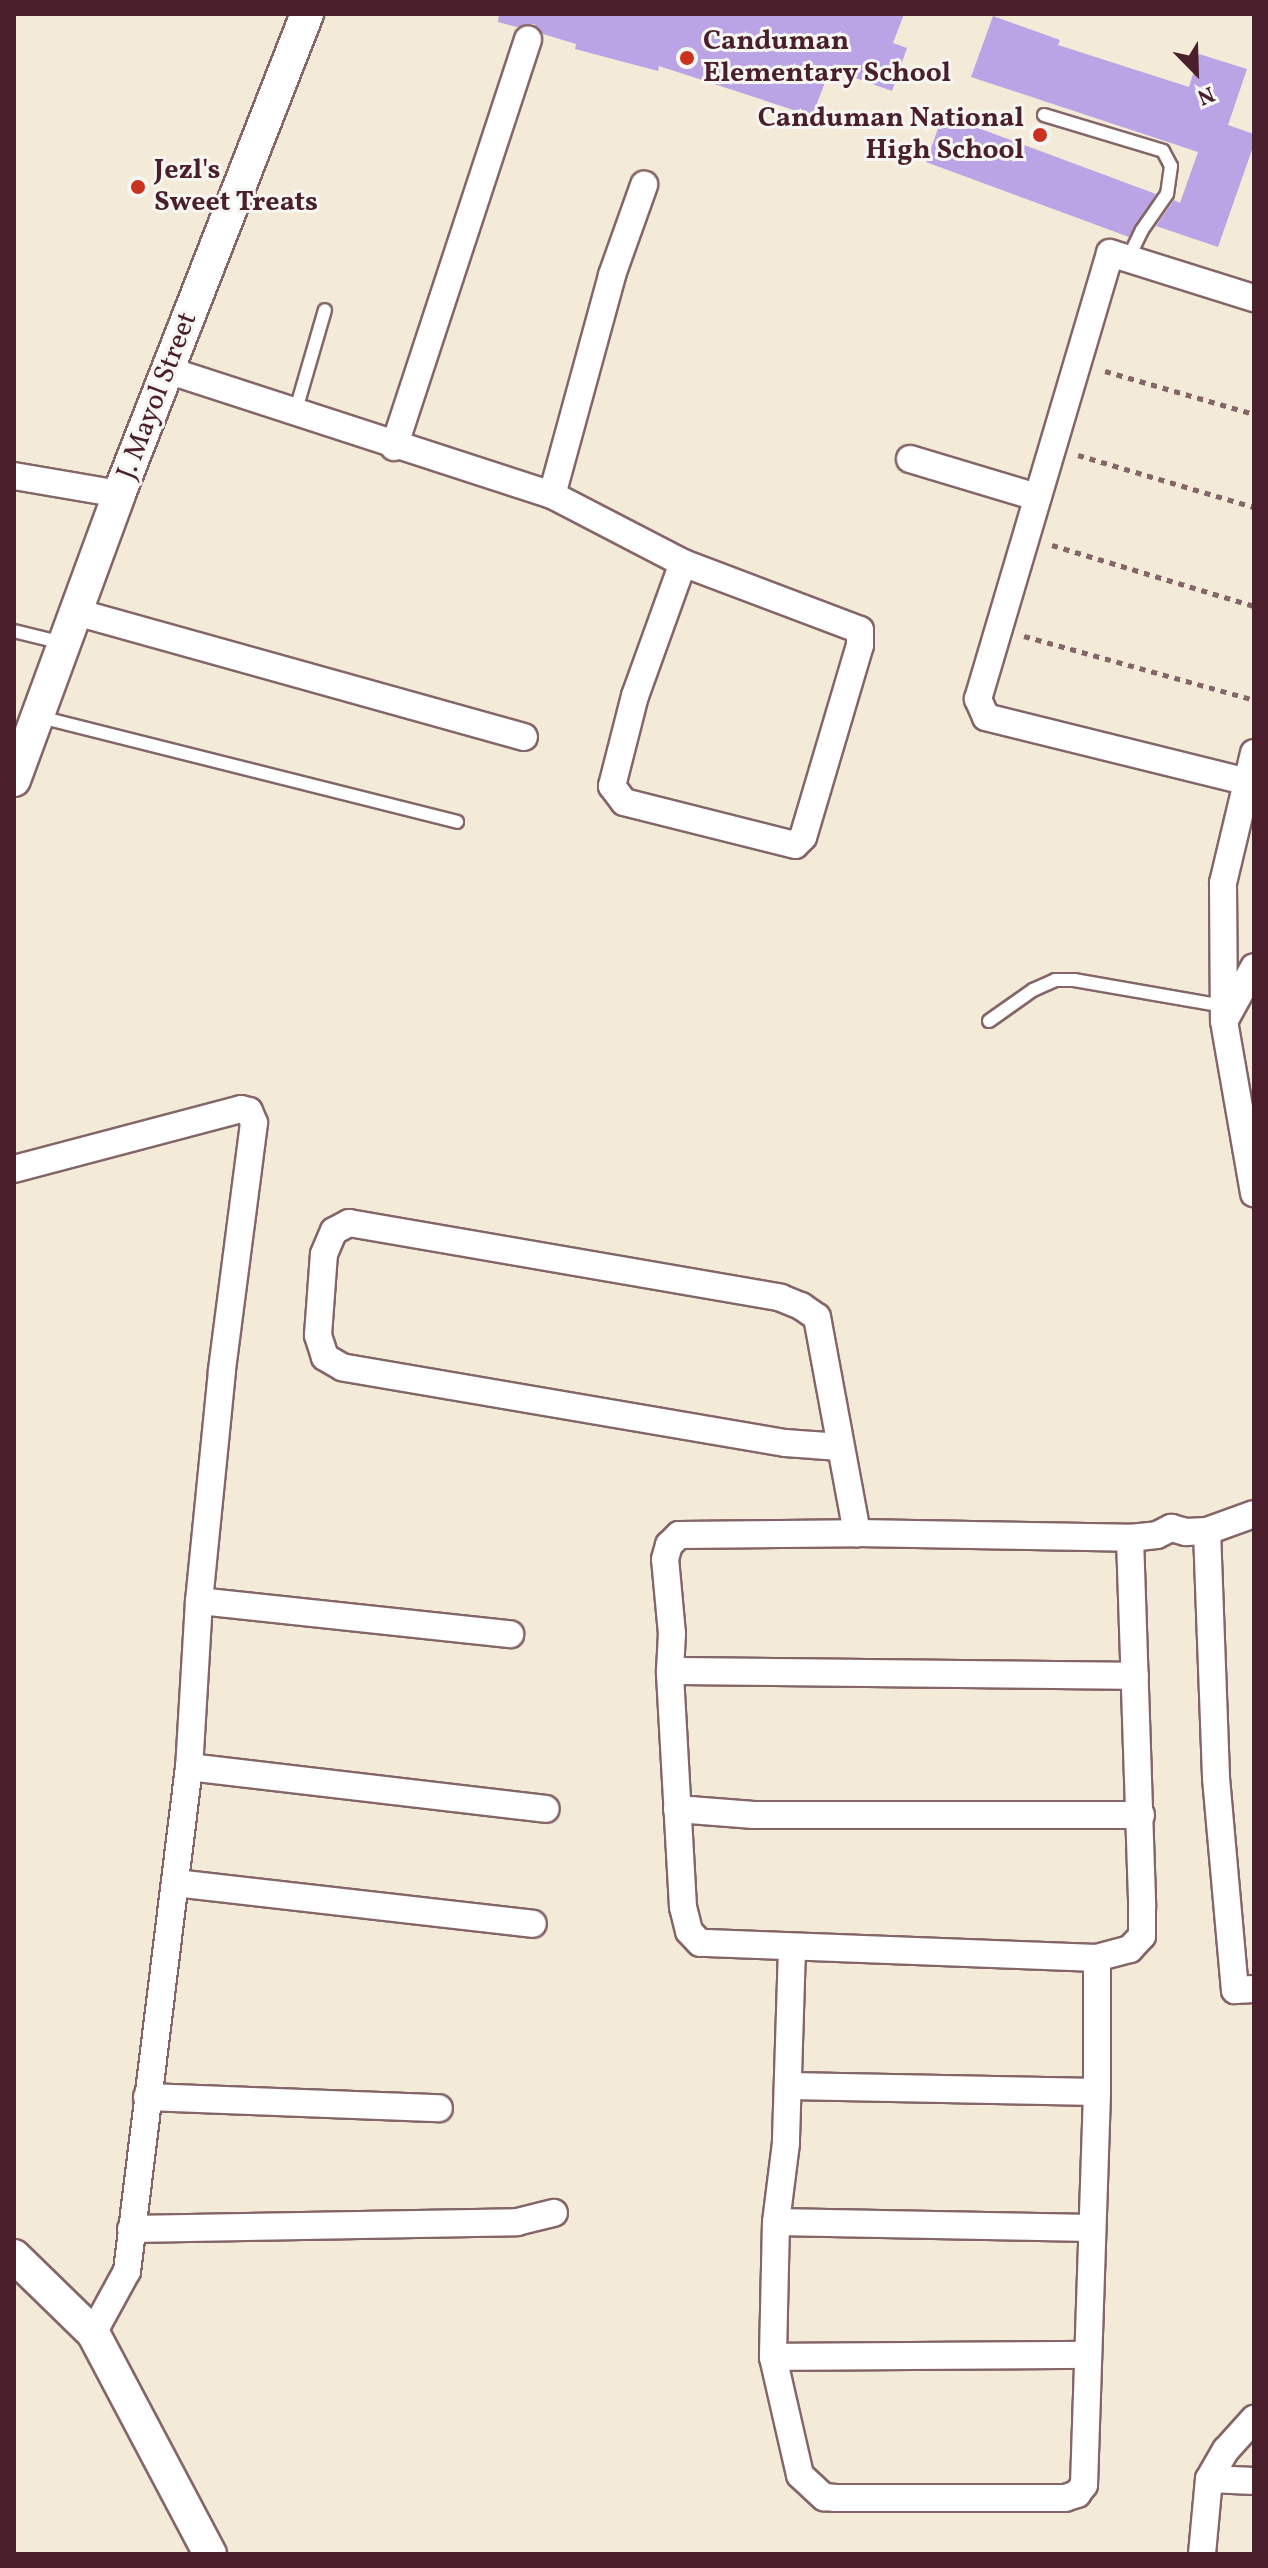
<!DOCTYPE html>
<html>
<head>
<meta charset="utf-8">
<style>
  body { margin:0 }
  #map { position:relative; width:1268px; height:2568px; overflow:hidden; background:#f3ead8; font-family:Vollkorn,serif }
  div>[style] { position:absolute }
  .building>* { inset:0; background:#baa4e5 }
  .path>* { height:5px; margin-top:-2.5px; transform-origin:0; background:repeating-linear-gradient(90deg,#856668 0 6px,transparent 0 12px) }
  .roads { filter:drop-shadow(2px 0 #856668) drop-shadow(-2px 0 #856668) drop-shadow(0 2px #856668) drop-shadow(0 -2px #856668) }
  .service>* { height:12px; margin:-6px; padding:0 6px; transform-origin:6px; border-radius:6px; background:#fff }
  .minor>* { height:26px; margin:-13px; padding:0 13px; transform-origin:13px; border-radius:13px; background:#fff }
  .tertiary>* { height:32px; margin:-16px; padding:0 16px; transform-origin:16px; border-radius:16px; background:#fff }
  .dots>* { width:22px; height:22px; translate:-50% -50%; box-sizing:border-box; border:4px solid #f6f6f2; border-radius:50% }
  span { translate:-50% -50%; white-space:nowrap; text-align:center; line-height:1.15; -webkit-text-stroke:6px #f6f6f2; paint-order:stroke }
  .poi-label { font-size:28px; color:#4a1f2b; font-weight:700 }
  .left { translate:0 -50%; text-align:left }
  .right { translate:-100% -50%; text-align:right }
  .street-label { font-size:28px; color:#4a1f2b }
  .frame { position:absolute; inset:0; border:16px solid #4a1f2b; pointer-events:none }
  .north { position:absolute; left:1156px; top:32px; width:80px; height:80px; -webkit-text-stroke:6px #f6f6f2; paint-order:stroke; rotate:157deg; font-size:22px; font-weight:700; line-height:32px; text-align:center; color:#4a1f2b }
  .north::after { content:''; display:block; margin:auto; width:28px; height:36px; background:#4a1f2b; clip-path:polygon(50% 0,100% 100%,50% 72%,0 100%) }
</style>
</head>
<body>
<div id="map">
  <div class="building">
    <div style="clip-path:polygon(499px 14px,904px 14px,893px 43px,907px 48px,892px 91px,833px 70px,829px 72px,812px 116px,659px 66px,658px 71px,575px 49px,576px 44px,543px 34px,534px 24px,517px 27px,498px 22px)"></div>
    <div style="clip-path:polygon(993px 16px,1060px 40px,1058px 45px,1189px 87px,1199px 54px,1247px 69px,1228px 125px,1254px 134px,1254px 144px,1218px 247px,1156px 226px,1174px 200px,1180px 203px,1198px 152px,971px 77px)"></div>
    <div style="clip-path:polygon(943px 115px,1156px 194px,1129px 237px,926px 162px)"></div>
  </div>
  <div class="path">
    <div style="left:1105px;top:371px;width:155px;rotate:16.1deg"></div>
    <div style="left:1078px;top:455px;width:184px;rotate:16.5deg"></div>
    <div style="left:1052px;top:545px;width:211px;rotate:16.8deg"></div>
    <div style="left:1024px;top:636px;width:239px;rotate:15.5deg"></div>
  </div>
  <div class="roads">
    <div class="service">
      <div style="left:1044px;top:115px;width:124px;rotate:16.8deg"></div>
      <div style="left:1163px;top:151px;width:17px;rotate:62deg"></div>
      <div style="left:1171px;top:166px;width:28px;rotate:98deg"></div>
      <div style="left:1167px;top:194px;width:44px;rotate:124.8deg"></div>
      <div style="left:1142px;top:230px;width:32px;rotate:116deg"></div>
      <div style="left:295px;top:413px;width:107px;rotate:-73.8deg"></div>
      <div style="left:14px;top:631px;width:50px;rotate:13.8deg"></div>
      <div style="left:40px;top:717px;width:430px;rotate:14.1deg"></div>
      <div style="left:989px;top:1021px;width:54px;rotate:-35.2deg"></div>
      <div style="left:1033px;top:990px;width:24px;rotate:-24deg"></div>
      <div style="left:1055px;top:980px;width:19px"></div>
      <div style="left:1074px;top:980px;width:151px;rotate:9.9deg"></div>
    </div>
    <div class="minor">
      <div style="left:167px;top:370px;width:405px;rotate:18deg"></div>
      <div style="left:552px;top:495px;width:148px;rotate:27.4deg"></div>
      <div style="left:683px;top:563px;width:189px;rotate:20.7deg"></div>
      <div style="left:860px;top:630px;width:15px;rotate:90deg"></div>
      <div style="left:860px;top:645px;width:200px;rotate:106.5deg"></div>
      <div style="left:803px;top:837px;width:11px;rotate:135deg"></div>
      <div style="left:795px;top:845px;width:176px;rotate:-165.9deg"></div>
      <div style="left:624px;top:802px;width:20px;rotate:-127deg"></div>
      <div style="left:612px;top:786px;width:93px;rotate:-75.7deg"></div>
      <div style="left:635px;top:696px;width:141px;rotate:-70.2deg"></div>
      <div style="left:394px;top:447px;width:429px;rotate:-71.8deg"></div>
      <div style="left:910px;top:459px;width:133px;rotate:16.7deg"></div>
      <div style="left:14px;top:476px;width:107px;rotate:9.7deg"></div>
      <div style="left:552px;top:495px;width:228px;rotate:-74.7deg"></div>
      <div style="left:612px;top:275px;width:96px;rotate:-70.4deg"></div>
      <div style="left:76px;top:612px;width:465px;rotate:15.6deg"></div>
      <div style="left:1254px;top:753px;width:134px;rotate:103.4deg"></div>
      <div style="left:1223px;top:883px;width:138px;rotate:89.6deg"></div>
      <div style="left:1224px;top:1021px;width:175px;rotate:80.1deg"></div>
      <div style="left:1244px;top:781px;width:266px;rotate:-166.1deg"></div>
      <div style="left:986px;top:717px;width:20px;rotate:-114deg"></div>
      <div style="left:978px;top:699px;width:465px;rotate:-73.5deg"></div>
      <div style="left:1110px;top:253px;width:151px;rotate:17.4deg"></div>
      <div style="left:1226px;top:1018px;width:58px;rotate:-61.2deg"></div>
      <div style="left:14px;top:1169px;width:235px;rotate:-14.8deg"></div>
      <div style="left:241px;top:1109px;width:8px;rotate:14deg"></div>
      <div style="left:249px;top:1111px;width:13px;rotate:67deg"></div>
      <div style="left:254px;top:1123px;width:250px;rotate:97.4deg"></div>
      <div style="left:222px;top:1371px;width:231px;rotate:95.7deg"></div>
      <div style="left:199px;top:1601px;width:166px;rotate:93.4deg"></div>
      <div style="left:189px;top:1767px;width:508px;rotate:97.01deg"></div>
      <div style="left:127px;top:2271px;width:71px;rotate:118.7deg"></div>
      <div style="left:840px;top:1447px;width:55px;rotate:-175.8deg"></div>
      <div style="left:785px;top:1443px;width:449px;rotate:-170.3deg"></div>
      <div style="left:342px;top:1367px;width:20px;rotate:-150deg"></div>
      <div style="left:325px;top:1357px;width:23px;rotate:-108deg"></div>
      <div style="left:318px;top:1335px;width:81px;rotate:-85.8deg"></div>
      <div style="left:324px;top:1254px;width:25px;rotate:-67deg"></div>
      <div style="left:334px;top:1231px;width:17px;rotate:-28deg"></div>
      <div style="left:349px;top:1223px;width:438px;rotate:9.8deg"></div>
      <div style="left:781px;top:1298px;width:22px;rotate:22deg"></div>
      <div style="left:801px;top:1306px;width:19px;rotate:35deg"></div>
      <div style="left:817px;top:1317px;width:220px;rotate:79.5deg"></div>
      <div style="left:1207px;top:1531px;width:247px;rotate:87.9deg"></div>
      <div style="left:1216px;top:1778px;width:213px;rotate:84.9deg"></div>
      <div style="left:1235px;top:1990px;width:19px;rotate:-3deg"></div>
      <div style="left:1130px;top:1538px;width:369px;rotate:88.1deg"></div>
      <div style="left:1142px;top:1907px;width:29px;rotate:90deg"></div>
      <div style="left:1142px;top:1936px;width:18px;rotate:133deg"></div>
      <div style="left:1130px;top:1949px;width:34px;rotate:165deg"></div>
      <div style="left:1097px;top:1958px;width:397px;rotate:-177.8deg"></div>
      <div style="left:700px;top:1943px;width:16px;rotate:-133deg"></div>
      <div style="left:689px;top:1931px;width:25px;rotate:-104deg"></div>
      <div style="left:683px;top:1907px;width:236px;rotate:-93.2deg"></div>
      <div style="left:670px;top:1671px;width:37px;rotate:-87deg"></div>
      <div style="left:672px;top:1634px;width:75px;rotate:-95.3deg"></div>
      <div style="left:665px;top:1559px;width:15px;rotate:-74deg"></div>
      <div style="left:669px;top:1545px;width:14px;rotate:-45deg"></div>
      <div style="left:679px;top:1535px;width:178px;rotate:-0.6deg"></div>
      <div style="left:857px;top:1533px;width:273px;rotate:1deg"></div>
      <div style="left:1130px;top:1538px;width:27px;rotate:-6deg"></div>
      <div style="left:1157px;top:1535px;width:16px;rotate:-27deg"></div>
      <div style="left:1171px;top:1528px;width:16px;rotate:15deg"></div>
      <div style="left:1186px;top:1532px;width:21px;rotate:-3deg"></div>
      <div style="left:1207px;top:1531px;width:50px;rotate:-19.9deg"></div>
      <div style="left:199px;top:1601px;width:313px;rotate:6.1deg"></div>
      <div style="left:670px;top:1671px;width:465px;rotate:0.6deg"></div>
      <div style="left:189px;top:1767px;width:359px;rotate:6.7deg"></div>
      <div style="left:677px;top:1809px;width:77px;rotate:4.5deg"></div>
      <div style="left:754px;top:1815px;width:387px"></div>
      <div style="left:175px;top:1883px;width:360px;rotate:6.5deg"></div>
      <div style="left:792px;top:1948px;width:195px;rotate:91.8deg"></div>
      <div style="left:786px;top:2143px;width:80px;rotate:97.2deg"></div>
      <div style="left:776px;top:2222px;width:135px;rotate:91.3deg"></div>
      <div style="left:773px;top:2357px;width:121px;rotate:77.1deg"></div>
      <div style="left:800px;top:2475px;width:33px;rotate:43deg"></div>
      <div style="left:824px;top:2497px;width:12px;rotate:5deg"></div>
      <div style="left:836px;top:2498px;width:229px"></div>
      <div style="left:1065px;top:2498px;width:13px;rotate:-18deg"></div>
      <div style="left:1077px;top:2494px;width:11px;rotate:-52deg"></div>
      <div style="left:1084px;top:2485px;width:393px;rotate:-88.1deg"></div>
      <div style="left:1097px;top:2092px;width:134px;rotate:-90deg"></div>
      <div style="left:789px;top:2086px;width:308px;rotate:1.1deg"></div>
      <div style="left:147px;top:2097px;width:292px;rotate:2.2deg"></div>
      <div style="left:776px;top:2222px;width:316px;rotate:1.1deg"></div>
      <div style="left:131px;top:2229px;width:386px;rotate:-1deg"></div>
      <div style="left:517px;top:2222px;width:38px;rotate:-14deg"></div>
      <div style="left:773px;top:2357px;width:313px;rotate:-0.4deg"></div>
      <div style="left:1209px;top:2479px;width:45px;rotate:2.5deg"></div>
      <div style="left:1202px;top:2554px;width:75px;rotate:-84.7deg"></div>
      <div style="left:1209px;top:2479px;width:34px;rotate:-60deg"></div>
      <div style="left:1226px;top:2450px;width:42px;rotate:-47.9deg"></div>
    </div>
    <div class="tertiary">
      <div style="left:14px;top:780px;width:305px;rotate:-69.8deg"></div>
      <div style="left:119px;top:494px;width:516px;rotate:-68.61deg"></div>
      <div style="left:14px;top:2256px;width:110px;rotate:44.3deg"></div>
      <div style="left:93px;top:2333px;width:250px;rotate:62.1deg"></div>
    </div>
  </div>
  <div class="dots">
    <div style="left:687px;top:58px;background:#c8321e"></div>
    <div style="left:1040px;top:135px;background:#c8321e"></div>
    <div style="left:138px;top:187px;background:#c8321e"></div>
  </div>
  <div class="poi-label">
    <span class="left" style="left:703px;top:58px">Canduman<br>Elementary School</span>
    <span class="right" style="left:1024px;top:135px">Canduman National<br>High School</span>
    <span class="left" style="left:154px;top:187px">Jezl's<br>Sweet Treats</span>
  </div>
  <div class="street-label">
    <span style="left:158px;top:396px;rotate:-69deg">J. Mayol Street</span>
  </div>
  <div class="frame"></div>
  <div class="north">N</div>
</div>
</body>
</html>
